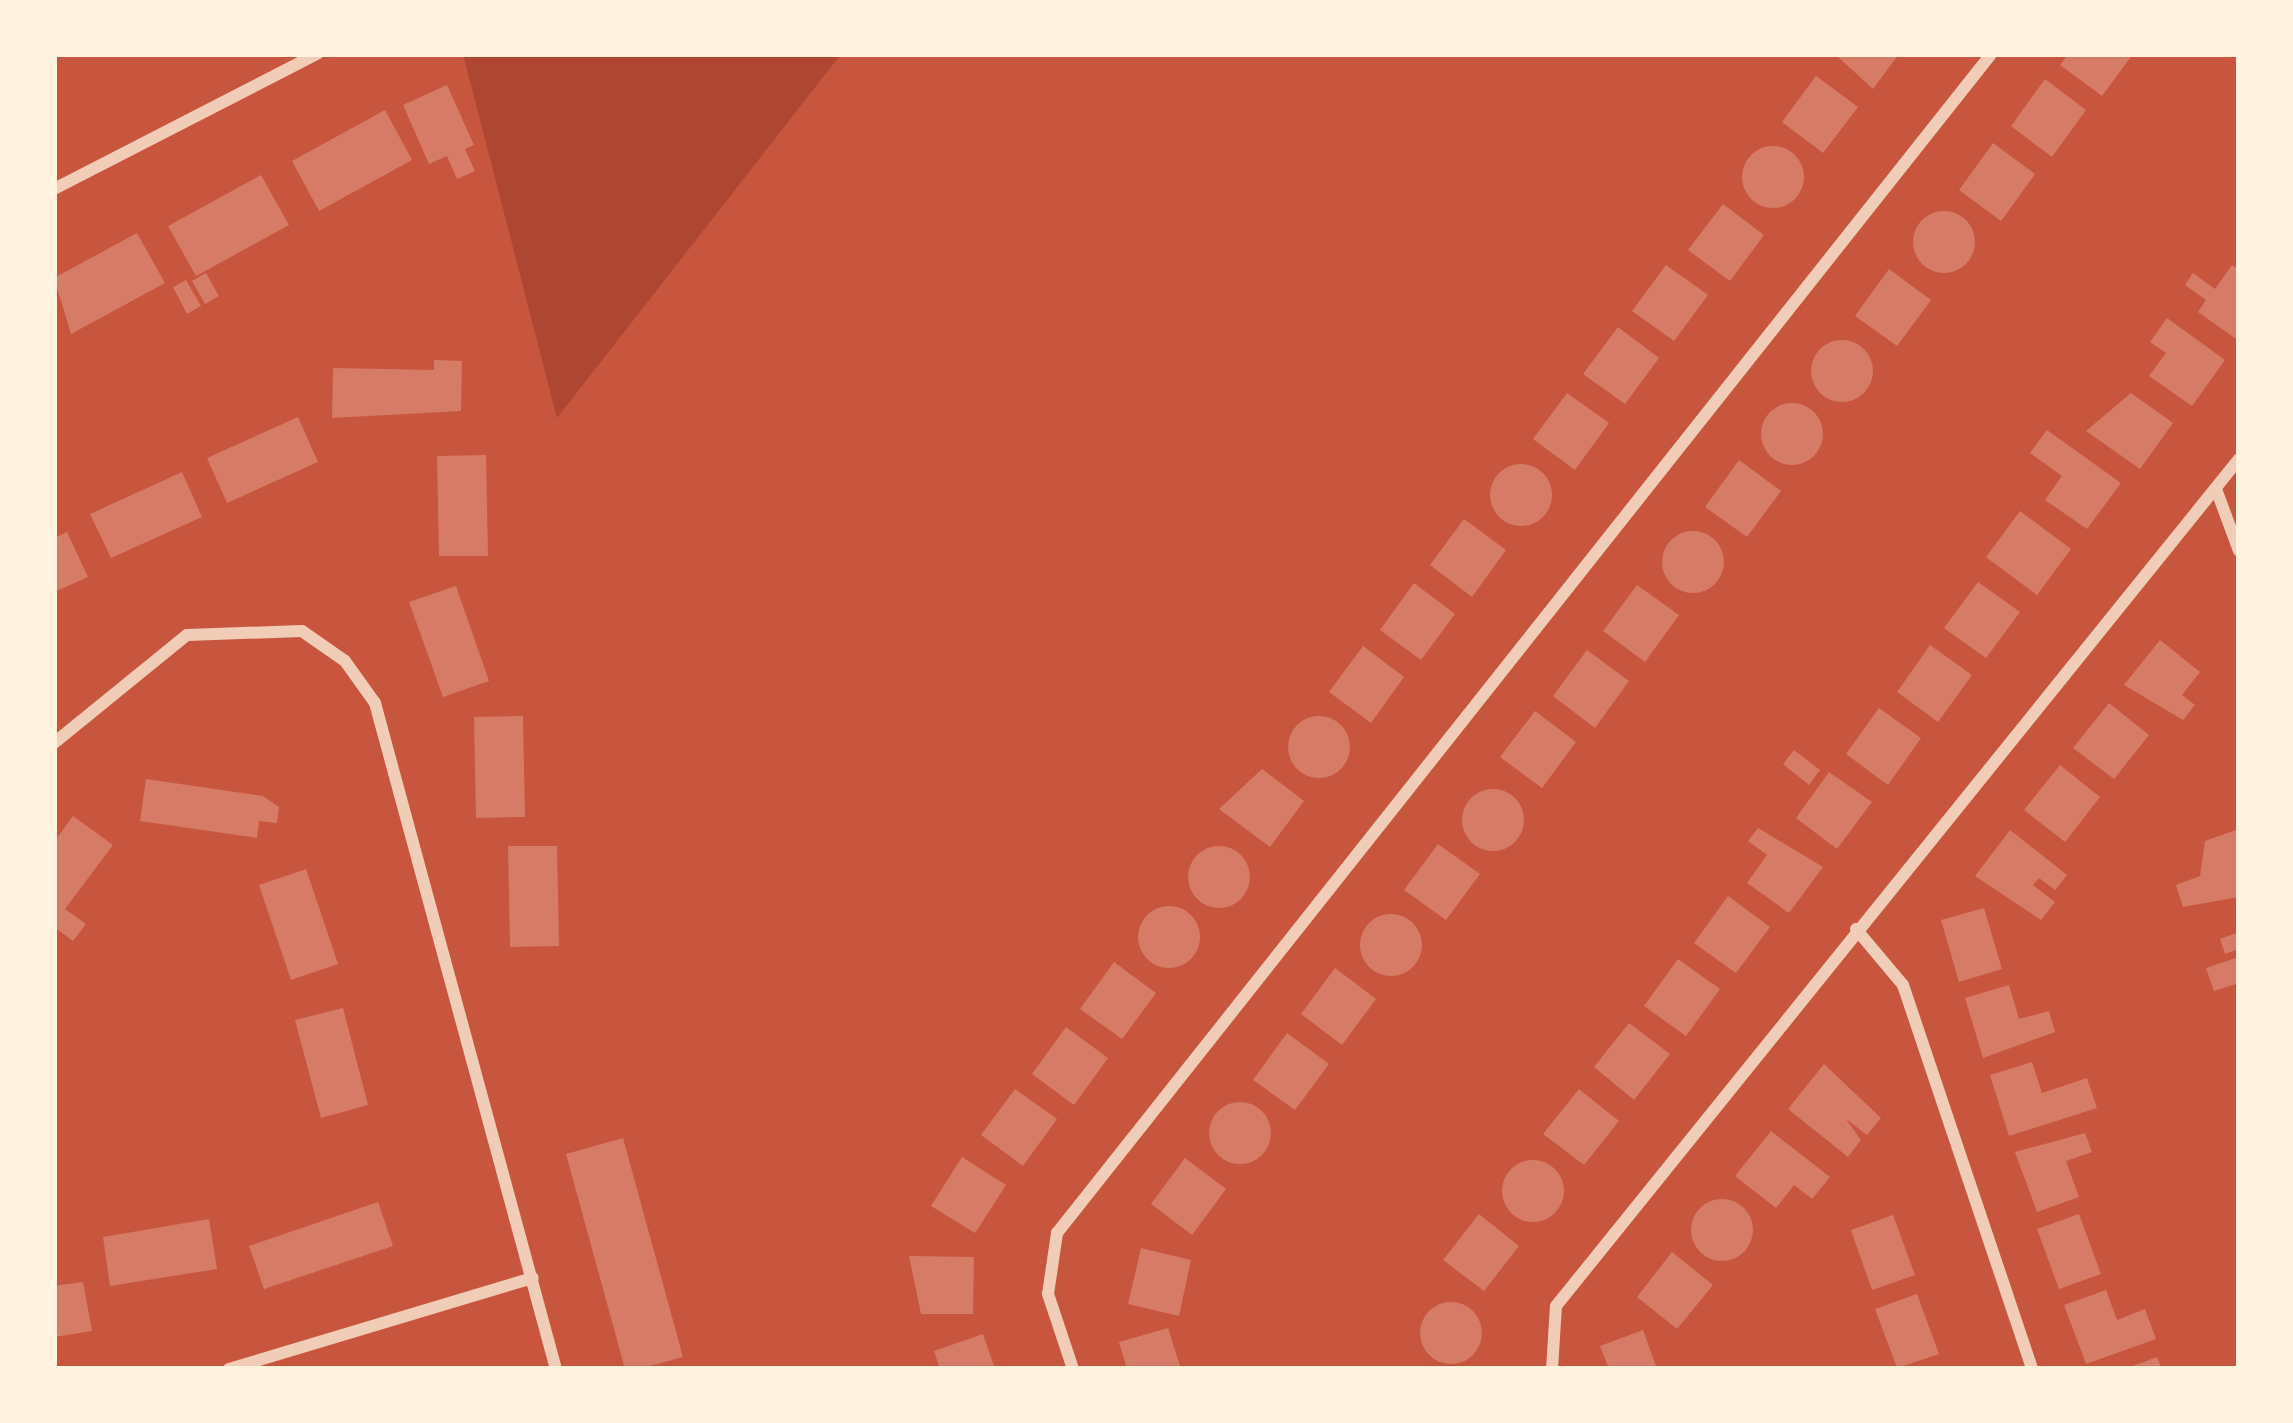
<!DOCTYPE html>
<html>
<head>
<meta charset="utf-8">
<style>
  body { margin:0 }
  #map { position:relative; width:2293px; height:1423px; overflow:hidden; background:#c8553d; font-family:"Fira Sans",sans-serif }
  div>[style] { position:absolute }
  .green>* { inset:0; background:#ae4732 }
  .building>* { inset:0; background:#d67c66 }
  .round { border-radius:50% }
  .minor>* { height:12px; margin:-6px; padding:0 6px; transform-origin:6px; border-radius:6px; background:#f1ccb7 }
  span { translate:-50% -50%; white-space:nowrap; text-align:center; line-height:1.15; -webkit-text-stroke:10px #fff3e0; paint-order:stroke }
  .frame { position:absolute; inset:0; border:57px solid #fff3e0; pointer-events:none }
</style>
</head>
<body>
<div id="map">
  <div class="green">
    <div style="clip-path:polygon(463px 54px,841px 54px,557px 418px)"></div>
  </div>
  <div class="building">
    <div style="clip-path:polygon(1835px 54px,1899px 54px,1873px 89px)"></div>
    <div style="clip-path:polygon(2068px 54px,2133px 54px,2102px 96px,2060px 65px)"></div>
    <div style="clip-path:polygon(1816px 76px,1858px 107px,1823px 153px,1782px 122px)"></div>
    <div style="clip-path:polygon(2045px 79px,2086px 110px,2052px 157px,2011px 126px)"></div>
    <div style="clip-path:polygon(447px 85px,474px 145px,465px 149px,475px 171px,457px 179px,447px 156px,429px 164px,403px 105px)"></div>
    <div style="clip-path:polygon(385px 110px,412px 160px,319px 211px,292px 161px)"></div>
    <div style="clip-path:polygon(1993px 143px,2035px 174px,2001px 221px,1959px 190px)"></div>
    <div class="round" style="left:1742px;top:146px;width:62px;height:62px"></div>
    <div style="clip-path:polygon(261px 175px,289px 225px,196px 276px,168px 226px)"></div>
    <div style="clip-path:polygon(1723px 204px,1764px 235px,1730px 281px,1688px 250px)"></div>
    <div class="round" style="left:1913px;top:211px;width:62px;height:62px"></div>
    <div style="clip-path:polygon(137px 233px,165px 283px,71px 334px,54px 278px)"></div>
    <div style="clip-path:polygon(1666px 265px,1708px 295px,1674px 341px,1632px 311px)"></div>
    <div style="clip-path:polygon(2232px 265px,2239px 270px,2239px 341px,2198px 312px,2206px 300px,2185px 285px,2193px 273px,2215px 289px)"></div>
    <div style="clip-path:polygon(1889px 269px,1931px 300px,1897px 346px,1855px 316px)"></div>
    <div style="clip-path:polygon(206px 273px,219px 296px,205px 304px,192px 281px)"></div>
    <div style="clip-path:polygon(186px 280px,201px 306px,187px 314px,173px 287px)"></div>
    <div style="clip-path:polygon(2167px 318px,2225px 360px,2192px 406px,2149px 376px,2166px 353px,2150px 342px)"></div>
    <div style="clip-path:polygon(1618px 327px,1659px 358px,1625px 404px,1583px 374px)"></div>
    <div class="round" style="left:1811px;top:340px;width:62px;height:62px"></div>
    <div style="clip-path:polygon(434px 360px,462px 361px,461px 411px,332px 418px,333px 368px,434px 370px)"></div>
    <div style="clip-path:polygon(1567px 393px,1609px 423px,1575px 470px,1533px 439px)"></div>
    <div style="clip-path:polygon(2131px 393px,2173px 423px,2140px 469px,2086px 431px)"></div>
    <div class="round" style="left:1761px;top:403px;width:62px;height:62px"></div>
    <div style="clip-path:polygon(298px 417px,318px 462px,227px 503px,207px 458px)"></div>
    <div style="clip-path:polygon(2047px 430px,2121px 483px,2087px 529px,2045px 500px,2062px 476px,2030px 453px)"></div>
    <div style="clip-path:polygon(486px 455px,488px 556px,439px 556px,437px 456px)"></div>
    <div style="clip-path:polygon(1739px 460px,1781px 491px,1747px 537px,1705px 507px)"></div>
    <div class="round" style="left:1490px;top:464px;width:62px;height:62px"></div>
    <div style="clip-path:polygon(182px 472px,202px 517px,111px 558px,90px 514px)"></div>
    <div style="clip-path:polygon(2020px 511px,2071px 549px,2037px 595px,1986px 557px)"></div>
    <div style="clip-path:polygon(1464px 519px,1506px 550px,1472px 597px,1430px 565px)"></div>
    <div class="round" style="left:1662px;top:531px;width:62px;height:62px"></div>
    <div style="clip-path:polygon(67px 532px,88px 577px,54px 592px,54px 538px)"></div>
    <div style="clip-path:polygon(1978px 582px,2020px 612px,1986px 658px,1944px 628px)"></div>
    <div style="clip-path:polygon(1414px 583px,1455px 614px,1421px 660px,1380px 630px)"></div>
    <div style="clip-path:polygon(1637px 585px,1679px 615px,1645px 662px,1603px 631px)"></div>
    <div style="clip-path:polygon(456px 586px,489px 681px,443px 697px,409px 602px)"></div>
    <div style="clip-path:polygon(2160px 640px,2200px 672px,2182px 695px,2195px 705px,2183px 720px,2124px 685px)"></div>
    <div style="clip-path:polygon(1930px 645px,1972px 675px,1938px 722px,1897px 692px)"></div>
    <div style="clip-path:polygon(1363px 646px,1404px 677px,1371px 723px,1329px 692px)"></div>
    <div style="clip-path:polygon(1587px 650px,1629px 681px,1595px 728px,1553px 696px)"></div>
    <div style="clip-path:polygon(2109px 703px,2149px 735px,2114px 779px,2073px 748px)"></div>
    <div style="clip-path:polygon(1879px 708px,1921px 738px,1888px 785px,1846px 754px)"></div>
    <div style="clip-path:polygon(1535px 711px,1576px 742px,1542px 788px,1500px 757px)"></div>
    <div style="clip-path:polygon(523px 716px,525px 817px,476px 818px,474px 717px)"></div>
    <div class="round" style="left:1288px;top:716px;width:62px;height:62px"></div>
    <div style="clip-path:polygon(1794px 750px,1820px 770px,1809px 785px,1783px 764px)"></div>
    <div style="clip-path:polygon(2060px 765px,2100px 797px,2065px 842px,2024px 810px)"></div>
    <div style="clip-path:polygon(1262px 769px,1304px 801px,1270px 847px,1219px 809px)"></div>
    <div style="clip-path:polygon(1829px 772px,1872px 802px,1837px 849px,1796px 818px)"></div>
    <div style="clip-path:polygon(146px 779px,263px 796px,279px 807px,277px 823px,259px 821px,257px 838px,140px 821px)"></div>
    <div class="round" style="left:1462px;top:789px;width:62px;height:62px"></div>
    <div style="clip-path:polygon(73px 816px,113px 845px,65px 909px,86px 924px,73px 941px,54px 927px,54px 842px)"></div>
    <div style="clip-path:polygon(1758px 828px,1823px 867px,1789px 913px,1747px 883px,1767px 855px,1748px 841px)"></div>
    <div style="clip-path:polygon(2239px 829px,2239px 897px,2183px 907px,2176px 885px,2200px 876px,2205px 841px)"></div>
    <div style="clip-path:polygon(2010px 830px,2067px 875px,2055px 890px,2039px 878px,2033px 885px,2055px 902px,2041px 920px,1975px 876px)"></div>
    <div style="clip-path:polygon(1438px 844px,1480px 874px,1446px 920px,1404px 890px)"></div>
    <div style="clip-path:polygon(508px 846px,557px 846px,559px 946px,510px 947px)"></div>
    <div class="round" style="left:1188px;top:846px;width:62px;height:62px"></div>
    <div style="clip-path:polygon(306px 869px,338px 964px,291px 980px,259px 885px)"></div>
    <div style="clip-path:polygon(1728px 896px,1770px 927px,1736px 973px,1694px 943px)"></div>
    <div class="round" style="left:1138px;top:906px;width:62px;height:62px"></div>
    <div style="clip-path:polygon(1984px 908px,2002px 969px,1959px 982px,1941px 920px)"></div>
    <div class="round" style="left:1360px;top:914px;width:62px;height:62px"></div>
    <div style="clip-path:polygon(2239px 916px,2239px 949px,2225px 954px,2220px 939px,2236px 933px)"></div>
    <div style="clip-path:polygon(2239px 957px,2239px 983px,2214px 991px,2206px 968px)"></div>
    <div style="clip-path:polygon(1678px 959px,1720px 989px,1686px 1036px,1644px 1006px)"></div>
    <div style="clip-path:polygon(1114px 962px,1156px 993px,1122px 1039px,1080px 1009px)"></div>
    <div style="clip-path:polygon(1335px 968px,1376px 999px,1342px 1045px,1301px 1014px)"></div>
    <div style="clip-path:polygon(2009px 985px,2019px 1019px,2049px 1011px,2055px 1032px,1983px 1058px,1965px 998px)"></div>
    <div style="clip-path:polygon(343px 1008px,368px 1105px,321px 1118px,295px 1020px)"></div>
    <div style="clip-path:polygon(1629px 1023px,1670px 1054px,1634px 1100px,1594px 1067px)"></div>
    <div style="clip-path:polygon(1066px 1027px,1108px 1058px,1074px 1105px,1032px 1074px)"></div>
    <div style="clip-path:polygon(1287px 1033px,1329px 1064px,1295px 1110px,1253px 1080px)"></div>
    <div style="clip-path:polygon(2032px 1062px,2042px 1093px,2087px 1078px,2097px 1108px,2009px 1136px,1990px 1075px)"></div>
    <div style="clip-path:polygon(1824px 1064px,1881px 1118px,1867px 1135px,1846px 1119px,1861px 1140px,1848px 1157px,1788px 1109px)"></div>
    <div style="clip-path:polygon(1015px 1089px,1057px 1119px,1023px 1166px,981px 1135px)"></div>
    <div style="clip-path:polygon(1579px 1089px,1619px 1121px,1584px 1165px,1543px 1134px)"></div>
    <div class="round" style="left:1209px;top:1102px;width:62px;height:62px"></div>
    <div style="clip-path:polygon(1771px 1131px,1830px 1177px,1812px 1199px,1794px 1185px,1776px 1208px,1735px 1176px)"></div>
    <div style="clip-path:polygon(2085px 1133px,2092px 1152px,2066px 1161px,2079px 1197px,2037px 1212px,2015px 1152px)"></div>
    <div style="clip-path:polygon(623px 1138px,683px 1357px,639px 1369px,625px 1369px,566px 1154px)"></div>
    <div style="clip-path:polygon(962px 1157px,1006px 1185px,975px 1233px,931px 1206px)"></div>
    <div style="clip-path:polygon(1185px 1158px,1226px 1189px,1192px 1235px,1151px 1204px)"></div>
    <div class="round" style="left:1502px;top:1160px;width:62px;height:62px"></div>
    <div class="round" style="left:1691px;top:1199px;width:62px;height:62px"></div>
    <div style="clip-path:polygon(378px 1202px,393px 1246px,264px 1289px,249px 1246px)"></div>
    <div style="clip-path:polygon(1479px 1214px,1519px 1246px,1484px 1291px,1443px 1260px)"></div>
    <div style="clip-path:polygon(2079px 1214px,2101px 1274px,2059px 1289px,2037px 1229px)"></div>
    <div style="clip-path:polygon(1893px 1215px,1915px 1275px,1872px 1290px,1851px 1230px)"></div>
    <div style="clip-path:polygon(209px 1219px,217px 1269px,110px 1286px,103px 1237px)"></div>
    <div style="clip-path:polygon(1141px 1248px,1191px 1260px,1179px 1316px,1128px 1304px)"></div>
    <div style="clip-path:polygon(1672px 1252px,1713px 1285px,1677px 1329px,1637px 1297px)"></div>
    <div style="clip-path:polygon(909px 1256px,974px 1257px,973px 1314px,921px 1314px)"></div>
    <div style="clip-path:polygon(83px 1282px,92px 1331px,54px 1337px,54px 1286px)"></div>
    <div style="clip-path:polygon(2106px 1290px,2117px 1320px,2145px 1309px,2156px 1339px,2086px 1364px,2064px 1305px)"></div>
    <div style="clip-path:polygon(1917px 1294px,1939px 1354px,1897px 1368px,1875px 1309px)"></div>
    <div class="round" style="left:1420px;top:1302px;width:62px;height:62px"></div>
    <div style="clip-path:polygon(1168px 1328px,1181px 1369px,1127px 1369px,1119px 1342px)"></div>
    <div style="clip-path:polygon(1643px 1330px,1657px 1369px,1609px 1369px,1600px 1346px)"></div>
    <div style="clip-path:polygon(983px 1334px,995px 1369px,940px 1369px,934px 1351px)"></div>
    <div style="clip-path:polygon(2157px 1357px,2162px 1369px,2125px 1369px)"></div>
  </div>
  <div class="minor">
    <div style="left:54px;top:189px;width:296px;rotate:-27.2deg"></div>
    <div style="left:2216px;top:489px;width:66px;rotate:69.6deg"></div>
    <div style="left:54px;top:743px;width:171px;rotate:-39.1deg"></div>
    <div style="left:187px;top:635px;width:115px;rotate:-2deg"></div>
    <div style="left:302px;top:631px;width:52px;rotate:34.9deg"></div>
    <div style="left:345px;top:661px;width:52px;rotate:54.5deg"></div>
    <div style="left:375px;top:703px;width:690px;rotate:74.8deg"></div>
    <div style="left:1856px;top:929px;width:73px;rotate:50deg"></div>
    <div style="left:1903px;top:985px;width:405px;rotate:71.4deg"></div>
    <div style="left:229px;top:1369px;width:317px;rotate:-16.7deg"></div>
    <div style="left:1073px;top:1369px;width:79px;rotate:-108.4deg"></div>
    <div style="left:1048px;top:1294px;width:62px;rotate:-81.6deg"></div>
    <div style="left:1057px;top:1233px;width:1504px;rotate:-51.61deg"></div>
    <div style="left:1552px;top:1369px;width:63px;rotate:-86.4deg"></div>
    <div style="left:1556px;top:1306px;width:1088px;rotate:-51.12deg"></div>
  </div>
  <div class="frame"></div>
</div>
</body>
</html>
